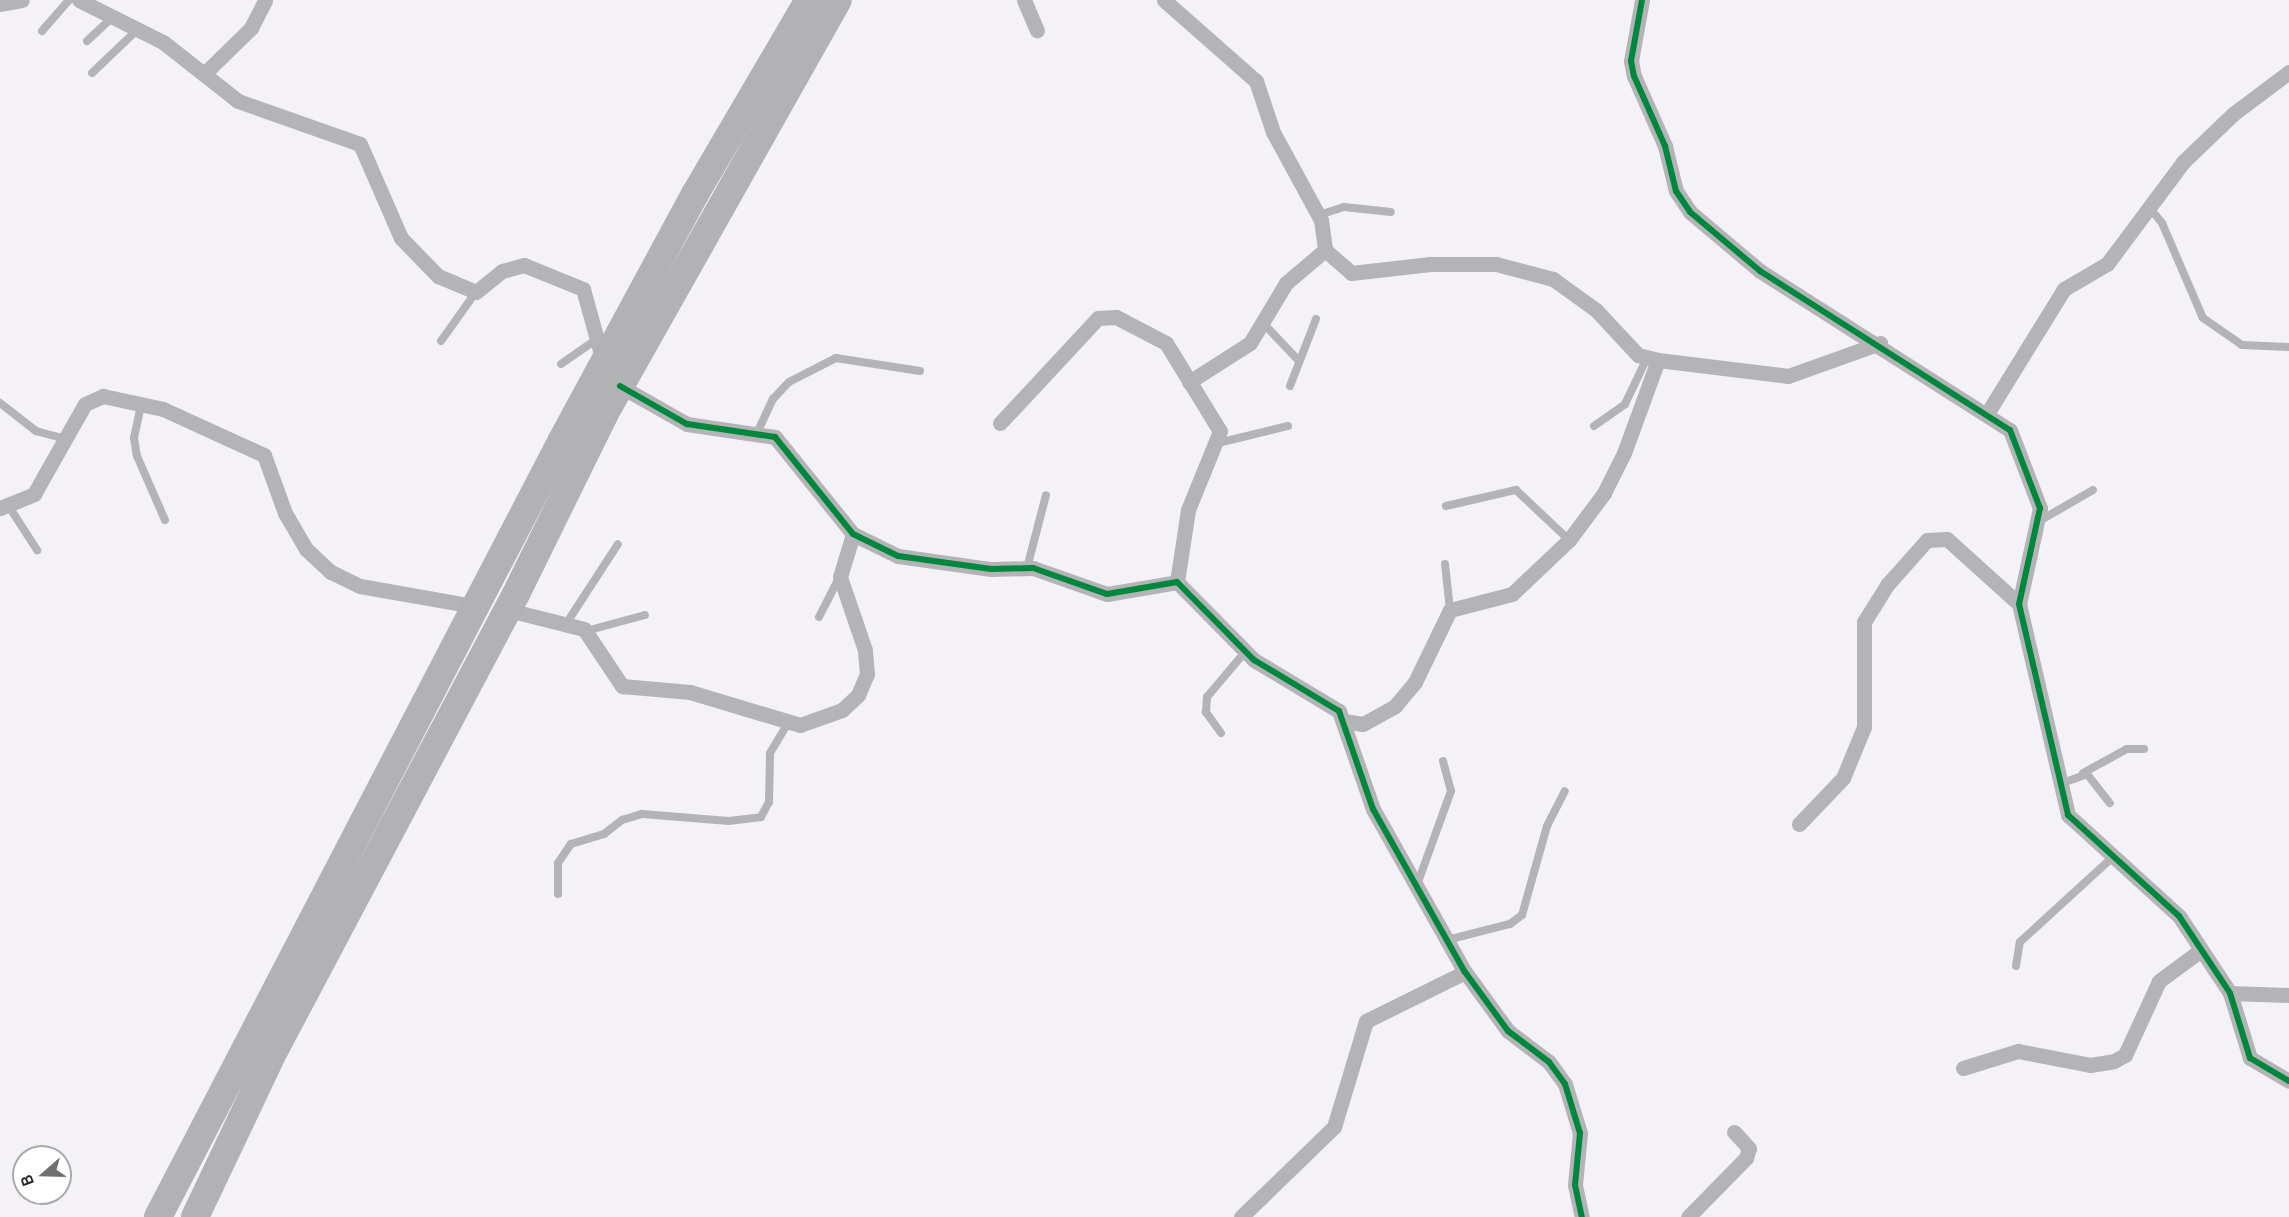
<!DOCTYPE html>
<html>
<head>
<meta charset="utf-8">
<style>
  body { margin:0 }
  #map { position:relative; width:2289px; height:1217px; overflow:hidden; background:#f5f2f7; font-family:Manrope,sans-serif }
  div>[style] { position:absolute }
  .lane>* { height:8px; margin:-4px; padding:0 4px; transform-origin:4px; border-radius:4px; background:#b4b3b6 }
  .street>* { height:15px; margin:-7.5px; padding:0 7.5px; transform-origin:7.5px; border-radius:7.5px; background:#b4b3b6 }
  .highway>* { height:28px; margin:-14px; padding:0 14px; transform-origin:14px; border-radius:14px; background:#b2b1b4 }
  .cycleway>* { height:6px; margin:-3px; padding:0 3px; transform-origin:3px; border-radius:3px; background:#00873e }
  span { translate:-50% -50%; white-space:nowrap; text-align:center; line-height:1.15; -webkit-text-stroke:6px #fff; paint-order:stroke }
  .north { position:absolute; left:12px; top:1145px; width:60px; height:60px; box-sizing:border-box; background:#fff; border:2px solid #aaa9ab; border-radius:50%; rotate:250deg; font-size:16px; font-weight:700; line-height:24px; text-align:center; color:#2b282c }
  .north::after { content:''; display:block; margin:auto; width:21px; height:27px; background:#726f73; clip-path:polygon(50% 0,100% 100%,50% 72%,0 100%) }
</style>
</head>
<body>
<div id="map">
  <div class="lane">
    <div style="left:42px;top:31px;width:41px;rotate:-48.9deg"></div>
    <div style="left:87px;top:41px;width:37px;rotate:-43deg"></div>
    <div style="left:92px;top:73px;width:64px;rotate:-43.7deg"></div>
    <div style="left:2149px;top:207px;width:21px;rotate:51deg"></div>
    <div style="left:2162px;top:223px;width:103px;rotate:66.7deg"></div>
    <div style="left:2203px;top:318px;width:47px;rotate:34.7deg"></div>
    <div style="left:2242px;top:345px;width:47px;rotate:2.4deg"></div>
    <div style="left:1319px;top:215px;width:26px;rotate:-18deg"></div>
    <div style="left:1344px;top:207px;width:47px;rotate:6.1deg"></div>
    <div style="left:1263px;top:323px;width:51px;rotate:46.6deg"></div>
    <div style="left:441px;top:341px;width:60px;rotate:-54.5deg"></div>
    <div style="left:561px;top:364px;width:44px;rotate:-34.8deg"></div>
    <div style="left:1290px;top:386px;width:72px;rotate:-68.8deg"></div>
    <div style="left:0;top:403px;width:46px;rotate:37.9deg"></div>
    <div style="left:36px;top:431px;width:30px;rotate:15deg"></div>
    <div style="left:141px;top:405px;width:34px;rotate:102deg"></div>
    <div style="left:134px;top:438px;width:18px;rotate:81deg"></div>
    <div style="left:137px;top:456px;width:70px;rotate:66.4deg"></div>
    <div style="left:1594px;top:426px;width:38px;rotate:-35deg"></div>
    <div style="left:1625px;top:404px;width:51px;rotate:-64.4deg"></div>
    <div style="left:757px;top:433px;width:38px;rotate:-65deg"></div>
    <div style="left:773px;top:399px;width:23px;rotate:-47deg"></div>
    <div style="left:789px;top:382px;width:53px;rotate:-27.1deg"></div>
    <div style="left:836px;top:358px;width:85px;rotate:8.8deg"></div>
    <div style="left:1218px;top:443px;width:72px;rotate:-13.7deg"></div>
    <div style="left:8px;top:505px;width:54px;rotate:57.2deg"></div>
    <div style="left:1446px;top:506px;width:72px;rotate:-12.9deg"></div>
    <div style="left:1516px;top:490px;width:73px;rotate:43.3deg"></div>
    <div style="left:2041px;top:520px;width:60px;rotate:-30deg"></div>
    <div style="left:1445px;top:564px;width:46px;rotate:83.8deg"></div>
    <div style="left:1027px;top:568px;width:75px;rotate:-75.4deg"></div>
    <div style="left:819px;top:617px;width:44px;rotate:-62.9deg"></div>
    <div style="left:566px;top:624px;width:95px;rotate:-57deg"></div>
    <div style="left:586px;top:631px;width:61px;rotate:-15.2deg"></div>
    <div style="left:1221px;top:733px;width:26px;rotate:-126deg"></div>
    <div style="left:1206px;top:712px;width:15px;rotate:-86deg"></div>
    <div style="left:1207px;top:697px;width:59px;rotate:-49.8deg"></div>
    <div style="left:2083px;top:773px;width:50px;rotate:-28.6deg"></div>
    <div style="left:2127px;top:749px;width:17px"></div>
    <div style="left:2060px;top:784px;width:29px;rotate:-20deg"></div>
    <div style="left:2087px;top:774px;width:37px;rotate:52deg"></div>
    <div style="left:1417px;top:885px;width:100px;rotate:-70.1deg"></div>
    <div style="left:1451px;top:791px;width:31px;rotate:-105deg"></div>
    <div style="left:558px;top:894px;width:31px;rotate:-90deg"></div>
    <div style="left:558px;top:863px;width:23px;rotate:-56deg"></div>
    <div style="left:571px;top:844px;width:34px;rotate:-17deg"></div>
    <div style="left:604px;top:834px;width:23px;rotate:-38deg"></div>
    <div style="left:622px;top:820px;width:21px;rotate:-17deg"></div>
    <div style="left:642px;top:814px;width:87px;rotate:4.6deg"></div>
    <div style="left:729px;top:821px;width:32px;rotate:-7deg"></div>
    <div style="left:761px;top:817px;width:17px;rotate:-62deg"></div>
    <div style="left:769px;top:802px;width:49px;rotate:-88.8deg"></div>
    <div style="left:770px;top:753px;width:33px;rotate:-59deg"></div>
    <div style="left:1447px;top:940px;width:65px;rotate:-14.3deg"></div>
    <div style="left:1510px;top:924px;width:15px;rotate:-37deg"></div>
    <div style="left:1522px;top:915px;width:92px;rotate:-74.3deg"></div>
    <div style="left:1547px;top:826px;width:39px;rotate:-63deg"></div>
    <div style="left:2016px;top:966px;width:24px;rotate:-81deg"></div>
    <div style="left:2020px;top:942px;width:127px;rotate:-42.5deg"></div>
  </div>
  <div class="street">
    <div style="left:79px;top:0;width:94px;rotate:26.6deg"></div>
    <div style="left:163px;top:42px;width:95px;rotate:38.2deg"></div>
    <div style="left:238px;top:101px;width:129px;rotate:19.4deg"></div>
    <div style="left:360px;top:144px;width:103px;rotate:66.4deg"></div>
    <div style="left:401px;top:238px;width:53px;rotate:45.8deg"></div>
    <div style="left:438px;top:276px;width:41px;rotate:22.8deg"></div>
    <div style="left:476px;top:292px;width:33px;rotate:-39deg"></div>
    <div style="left:502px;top:271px;width:23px;rotate:-15deg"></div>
    <div style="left:524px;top:265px;width:64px;rotate:22.1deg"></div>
    <div style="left:583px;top:289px;width:75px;rotate:74.5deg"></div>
    <div style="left:1024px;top:0;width:33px;rotate:67deg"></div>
    <div style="left:1164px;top:0;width:123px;rotate:41.4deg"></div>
    <div style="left:1256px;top:81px;width:54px;rotate:71.6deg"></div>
    <div style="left:1273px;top:132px;width:100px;rotate:61.4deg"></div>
    <div style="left:1321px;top:220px;width:30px;rotate:82deg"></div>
    <div style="left:1325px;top:250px;width:35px;rotate:41deg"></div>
    <div style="left:1351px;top:273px;width:80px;rotate:-6.5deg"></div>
    <div style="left:1430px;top:264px;width:66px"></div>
    <div style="left:1496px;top:264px;width:59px;rotate:14.7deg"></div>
    <div style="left:1553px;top:279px;width:53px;rotate:35.8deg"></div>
    <div style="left:1596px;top:310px;width:62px;rotate:47deg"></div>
    <div style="left:1638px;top:355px;width:21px;rotate:14deg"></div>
    <div style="left:1658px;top:360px;width:131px;rotate:7deg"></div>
    <div style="left:1788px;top:376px;width:98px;rotate:-19.7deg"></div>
    <div style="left:1642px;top:0;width:62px;rotate:100.2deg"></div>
    <div style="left:1631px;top:61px;width:15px;rotate:79deg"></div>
    <div style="left:1634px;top:76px;width:77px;rotate:66.1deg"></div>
    <div style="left:1665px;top:146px;width:46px;rotate:76.3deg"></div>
    <div style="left:1676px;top:191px;width:25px;rotate:56deg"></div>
    <div style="left:1690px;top:212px;width:92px;rotate:40.1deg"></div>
    <div style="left:1760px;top:271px;width:296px;rotate:32.5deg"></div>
    <div style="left:2010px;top:430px;width:84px;rotate:69deg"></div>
    <div style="left:2040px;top:508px;width:98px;rotate:102.3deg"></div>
    <div style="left:2019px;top:604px;width:217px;rotate:76.9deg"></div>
    <div style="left:2068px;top:815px;width:150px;rotate:42.3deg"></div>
    <div style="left:2179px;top:916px;width:92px;rotate:56.5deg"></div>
    <div style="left:2230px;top:993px;width:68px;rotate:72.9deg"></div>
    <div style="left:2250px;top:1058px;width:45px;rotate:30.5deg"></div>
    <div style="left:0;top:4px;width:22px;rotate:-10deg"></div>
    <div style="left:204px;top:74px;width:66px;rotate:-44.4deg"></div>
    <div style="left:251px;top:28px;width:31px;rotate:-63deg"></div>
    <div style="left:1189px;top:382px;width:72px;rotate:-32.6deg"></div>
    <div style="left:1250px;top:343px;width:70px;rotate:-59deg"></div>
    <div style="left:1286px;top:283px;width:51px;rotate:-40.2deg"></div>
    <div style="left:620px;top:386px;width:77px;rotate:29.6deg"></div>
    <div style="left:687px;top:424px;width:89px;rotate:8.4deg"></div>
    <div style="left:775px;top:437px;width:124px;rotate:51.2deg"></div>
    <div style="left:853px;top:534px;width:50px;rotate:26.1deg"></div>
    <div style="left:898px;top:556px;width:94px;rotate:8deg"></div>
    <div style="left:991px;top:569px;width:42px;rotate:-1.4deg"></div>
    <div style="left:1033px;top:568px;width:78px;rotate:19.4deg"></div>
    <div style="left:1107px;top:594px;width:71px;rotate:-9.7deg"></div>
    <div style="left:1177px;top:582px;width:110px;rotate:45.4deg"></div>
    <div style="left:1254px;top:660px;width:99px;rotate:31deg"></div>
    <div style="left:1339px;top:711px;width:104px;rotate:70.9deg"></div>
    <div style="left:1373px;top:809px;width:187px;rotate:60.6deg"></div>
    <div style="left:1465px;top:972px;width:73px;rotate:53.9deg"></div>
    <div style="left:1508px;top:1031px;width:51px;rotate:37.1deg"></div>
    <div style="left:1549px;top:1062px;width:27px;rotate:54deg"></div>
    <div style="left:1565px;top:1084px;width:51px;rotate:73deg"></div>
    <div style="left:1580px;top:1133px;width:52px;rotate:95.5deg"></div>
    <div style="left:1575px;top:1185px;width:33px;rotate:78deg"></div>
    <div style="left:1988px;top:412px;width:145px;rotate:-58.3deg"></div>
    <div style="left:2064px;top:289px;width:50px;rotate:-30.2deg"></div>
    <div style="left:2107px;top:264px;width:127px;rotate:-53.3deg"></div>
    <div style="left:2183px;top:162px;width:69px;rotate:-43.8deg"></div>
    <div style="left:2233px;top:114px;width:70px;rotate:-36.9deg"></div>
    <div style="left:1000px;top:423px;width:144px;rotate:-47deg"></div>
    <div style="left:1098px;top:318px;width:18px;rotate:-3deg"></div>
    <div style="left:1116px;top:317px;width:56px;rotate:27.5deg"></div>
    <div style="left:1166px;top:343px;width:103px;rotate:58.5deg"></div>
    <div style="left:1220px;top:431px;width:85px;rotate:112.1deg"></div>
    <div style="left:1188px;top:510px;width:73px;rotate:98.7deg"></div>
    <div style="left:0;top:508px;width:37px;rotate:-22deg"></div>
    <div style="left:34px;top:494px;width:103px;rotate:-60.5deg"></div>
    <div style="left:85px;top:404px;width:20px;rotate:-24deg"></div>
    <div style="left:103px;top:396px;width:61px;rotate:12.2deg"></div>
    <div style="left:163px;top:409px;width:111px;rotate:24.5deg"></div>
    <div style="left:264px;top:455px;width:62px;rotate:70.1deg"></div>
    <div style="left:285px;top:513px;width:42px;rotate:59.7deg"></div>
    <div style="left:306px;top:549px;width:34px;rotate:43deg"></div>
    <div style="left:331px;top:572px;width:32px;rotate:26deg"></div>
    <div style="left:360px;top:586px;width:116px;rotate:10deg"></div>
    <div style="left:508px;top:610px;width:78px;rotate:14deg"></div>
    <div style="left:584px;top:629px;width:69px;rotate:56.3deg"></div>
    <div style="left:622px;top:686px;width:68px;rotate:5deg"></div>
    <div style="left:690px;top:692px;width:115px;rotate:16.7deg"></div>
    <div style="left:800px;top:725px;width:45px;rotate:-19.7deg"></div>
    <div style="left:842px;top:710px;width:22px;rotate:-43deg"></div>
    <div style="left:858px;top:695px;width:23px;rotate:-67deg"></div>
    <div style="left:867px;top:674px;width:24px;rotate:-95deg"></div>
    <div style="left:865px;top:650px;width:77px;rotate:-108.9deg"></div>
    <div style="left:840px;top:577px;width:45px;rotate:-73.2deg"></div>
    <div style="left:1344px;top:721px;width:19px;rotate:9deg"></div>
    <div style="left:1363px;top:724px;width:37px;rotate:-29deg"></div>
    <div style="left:1395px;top:706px;width:31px;rotate:-50deg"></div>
    <div style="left:1415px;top:682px;width:80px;rotate:-64.1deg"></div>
    <div style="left:1450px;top:610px;width:64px;rotate:-14.5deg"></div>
    <div style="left:1512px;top:594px;width:79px;rotate:-43.5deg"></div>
    <div style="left:1569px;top:540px;width:59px;rotate:-53.3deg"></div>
    <div style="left:1604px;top:493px;width:45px;rotate:-63.4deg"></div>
    <div style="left:1624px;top:453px;width:99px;rotate:-69.9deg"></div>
    <div style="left:1799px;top:824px;width:64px;rotate:-46.3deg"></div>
    <div style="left:1843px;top:778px;width:55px;rotate:-67.6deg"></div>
    <div style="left:1864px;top:727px;width:105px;rotate:-90deg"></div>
    <div style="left:1864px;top:622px;width:44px;rotate:-58.1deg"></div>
    <div style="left:1887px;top:585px;width:60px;rotate:-48.4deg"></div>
    <div style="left:1927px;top:540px;width:20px;rotate:-3deg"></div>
    <div style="left:1947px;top:539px;width:97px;rotate:42.1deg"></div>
    <div style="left:2230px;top:993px;width:59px;rotate:1.9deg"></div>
    <div style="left:1963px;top:1068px;width:58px;rotate:-17.2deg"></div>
    <div style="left:2018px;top:1051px;width:73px;rotate:11deg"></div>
    <div style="left:2090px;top:1065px;width:24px;rotate:-9deg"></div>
    <div style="left:2114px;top:1061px;width:13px;rotate:-29deg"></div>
    <div style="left:2125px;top:1055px;width:81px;rotate:-65.3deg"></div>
    <div style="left:2159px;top:981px;width:52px;rotate:-36.4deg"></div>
    <div style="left:1241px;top:1217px;width:129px;rotate:-44.1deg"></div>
    <div style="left:1334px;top:1127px;width:111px;rotate:-73.2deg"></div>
    <div style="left:1366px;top:1021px;width:110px;rotate:-26.3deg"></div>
    <div style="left:1688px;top:1217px;width:83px;rotate:-45.5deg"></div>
    <div style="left:1746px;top:1158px;width:10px;rotate:-73deg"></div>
    <div style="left:1749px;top:1148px;width:22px;rotate:-133deg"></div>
  </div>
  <div class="highway">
    <div style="left:158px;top:1217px;width:876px;rotate:-62.53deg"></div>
    <div style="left:562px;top:440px;width:280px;rotate:-61.6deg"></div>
    <div style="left:695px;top:194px;width:225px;rotate:-59.6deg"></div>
    <div style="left:195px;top:1217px;width:184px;rotate:-64.6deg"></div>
    <div style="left:274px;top:1051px;width:517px;rotate:-62.1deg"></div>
    <div style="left:516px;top:594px;width:199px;rotate:-63.8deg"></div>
    <div style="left:604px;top:415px;width:476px;rotate:-60.6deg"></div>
  </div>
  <div class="cycleway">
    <div style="left:1642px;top:0;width:62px;rotate:100.2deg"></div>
    <div style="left:1631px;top:61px;width:15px;rotate:79deg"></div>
    <div style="left:1634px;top:76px;width:77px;rotate:66.1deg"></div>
    <div style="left:1665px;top:146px;width:46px;rotate:76.3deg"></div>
    <div style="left:1676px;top:191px;width:25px;rotate:56deg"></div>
    <div style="left:1690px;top:212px;width:92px;rotate:40.1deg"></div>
    <div style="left:1760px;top:271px;width:296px;rotate:32.5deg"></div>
    <div style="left:2010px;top:430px;width:84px;rotate:69deg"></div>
    <div style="left:2040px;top:508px;width:98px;rotate:102.3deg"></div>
    <div style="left:2019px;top:604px;width:217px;rotate:76.9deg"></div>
    <div style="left:2068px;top:815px;width:150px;rotate:42.3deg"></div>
    <div style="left:2179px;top:916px;width:92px;rotate:56.5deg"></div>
    <div style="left:2230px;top:993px;width:68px;rotate:72.9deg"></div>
    <div style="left:2250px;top:1058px;width:45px;rotate:30.5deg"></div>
    <div style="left:620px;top:386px;width:77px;rotate:29.6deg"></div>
    <div style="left:687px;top:424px;width:89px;rotate:8.4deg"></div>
    <div style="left:775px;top:437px;width:124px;rotate:51.2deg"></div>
    <div style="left:853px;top:534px;width:50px;rotate:26.1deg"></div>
    <div style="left:898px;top:556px;width:94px;rotate:8deg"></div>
    <div style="left:991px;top:569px;width:42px;rotate:-1.4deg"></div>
    <div style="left:1033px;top:568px;width:78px;rotate:19.4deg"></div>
    <div style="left:1107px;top:594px;width:71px;rotate:-9.7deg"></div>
    <div style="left:1177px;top:582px;width:110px;rotate:45.4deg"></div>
    <div style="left:1254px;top:660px;width:99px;rotate:31deg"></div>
    <div style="left:1339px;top:711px;width:104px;rotate:70.9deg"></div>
    <div style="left:1373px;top:809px;width:187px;rotate:60.6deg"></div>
    <div style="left:1465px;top:972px;width:73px;rotate:53.9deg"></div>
    <div style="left:1508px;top:1031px;width:51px;rotate:37.1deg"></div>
    <div style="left:1549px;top:1062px;width:27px;rotate:54deg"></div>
    <div style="left:1565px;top:1084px;width:51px;rotate:73deg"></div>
    <div style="left:1580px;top:1133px;width:52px;rotate:95.5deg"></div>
    <div style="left:1575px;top:1185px;width:33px;rotate:78deg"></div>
  </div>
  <div class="north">B</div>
</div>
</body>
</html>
